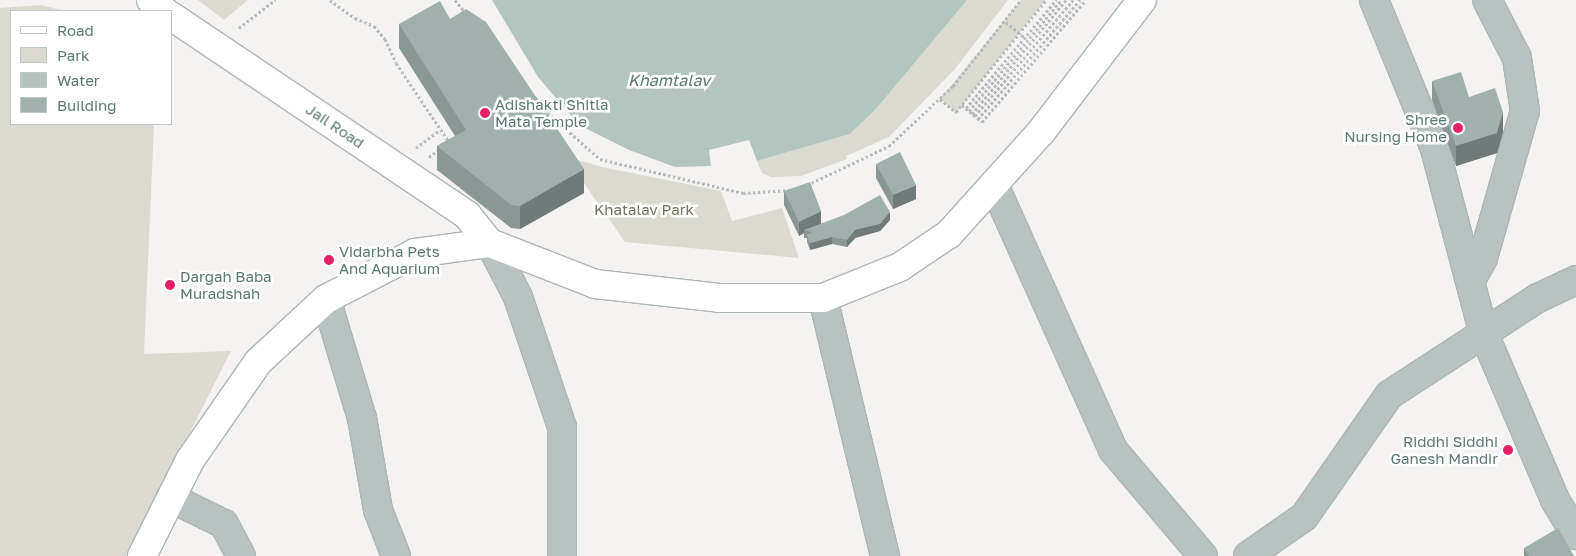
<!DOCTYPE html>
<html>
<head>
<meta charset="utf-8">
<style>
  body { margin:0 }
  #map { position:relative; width:1576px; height:556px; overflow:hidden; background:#f5f3f1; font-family:"Golos Text",sans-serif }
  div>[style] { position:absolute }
  .green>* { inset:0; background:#dadad0 }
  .water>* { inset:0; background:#b2c5bf }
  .path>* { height:3px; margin-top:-1.5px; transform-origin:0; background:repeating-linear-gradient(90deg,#b5bcbb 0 2.5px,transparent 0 5px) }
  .roads { filter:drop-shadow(1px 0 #acb7b5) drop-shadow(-1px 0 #acb7b5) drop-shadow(0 1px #acb7b5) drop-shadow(0 -1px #acb7b5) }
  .minor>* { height:28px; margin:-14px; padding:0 14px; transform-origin:14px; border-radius:14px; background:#b8c2c0 }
  .major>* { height:28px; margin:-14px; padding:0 14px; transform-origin:14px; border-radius:14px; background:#fff }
  .highway>* { height:28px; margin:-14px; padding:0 14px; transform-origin:14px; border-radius:14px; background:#fff }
  .wall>* { inset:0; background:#8a9795 }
  .shaded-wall>* { inset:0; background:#707b79 }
  .building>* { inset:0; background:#a0b0ad }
  .dots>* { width:14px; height:14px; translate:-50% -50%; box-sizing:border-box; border:2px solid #fff; border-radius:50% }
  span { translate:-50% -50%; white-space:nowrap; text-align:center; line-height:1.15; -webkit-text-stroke:5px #fff; paint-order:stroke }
  .poi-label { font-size:15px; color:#5b7873 }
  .left { translate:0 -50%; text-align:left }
  .right { translate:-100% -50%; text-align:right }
  .street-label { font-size:15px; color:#5b7873 }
  .park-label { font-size:15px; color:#70755e }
  .water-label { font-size:16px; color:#5a7970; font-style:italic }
  .legend { position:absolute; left:10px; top:10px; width:162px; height:115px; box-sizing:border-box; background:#fff; border:1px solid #bdc9c7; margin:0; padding:6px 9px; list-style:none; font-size:15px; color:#5b7873 }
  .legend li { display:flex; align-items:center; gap:10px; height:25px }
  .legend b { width:25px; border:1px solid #bdc9c7 }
</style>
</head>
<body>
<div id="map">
  <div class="green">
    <div style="clip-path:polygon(198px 0,248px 0,224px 20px)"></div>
    <div style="clip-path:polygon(967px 0,1008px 0,955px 69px,889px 137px,846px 156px,847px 159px,801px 176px,771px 177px,762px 173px,757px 161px,850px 134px,876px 109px)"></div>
    <div style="clip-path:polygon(1021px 0,1046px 0,956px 112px,940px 99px)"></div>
    <div style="clip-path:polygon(41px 5px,65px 11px,11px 11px,11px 124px,154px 124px,144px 354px,231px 351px,128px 556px,0 556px,0 8px)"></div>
    <div style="clip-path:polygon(565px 156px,602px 167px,721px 191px,732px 221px,782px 208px,799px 258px,625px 242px)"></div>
  </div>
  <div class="water">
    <div style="clip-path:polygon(492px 0,967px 0,876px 109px,850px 134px,757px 161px,749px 140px,709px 150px,711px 166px,675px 167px,629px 150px,579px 125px,538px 77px)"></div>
  </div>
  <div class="path">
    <div style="left:330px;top:0;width:31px;rotate:36deg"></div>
    <div style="left:355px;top:18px;width:21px;rotate:23deg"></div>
    <div style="left:374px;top:26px;width:17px;rotate:50deg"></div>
    <div style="left:385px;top:39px;width:26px;rotate:65deg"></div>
    <div style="left:396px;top:63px;width:95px;rotate:56.1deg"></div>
    <div style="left:455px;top:0;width:17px;rotate:50deg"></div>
    <div style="left:1006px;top:22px;width:26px;rotate:40deg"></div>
    <div style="left:239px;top:28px;width:46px;rotate:-37.9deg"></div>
    <div style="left:535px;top:97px;width:25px;rotate:50deg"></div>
    <div style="left:551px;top:116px;width:65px;rotate:41.3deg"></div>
    <div style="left:600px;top:159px;width:147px;rotate:13.4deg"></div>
    <div style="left:743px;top:193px;width:46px;rotate:-3.7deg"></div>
    <div style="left:940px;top:99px;width:21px;rotate:39deg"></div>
    <div style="left:956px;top:112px;width:144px;rotate:-51.2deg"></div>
    <div style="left:962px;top:105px;width:26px;rotate:40deg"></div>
    <div style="left:982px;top:122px;width:160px;rotate:-49.6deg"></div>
    <div style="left:966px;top:108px;width:141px;rotate:-50.2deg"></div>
    <div style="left:969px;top:111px;width:144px;rotate:-50.3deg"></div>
    <div style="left:972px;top:114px;width:148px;rotate:-50.5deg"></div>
    <div style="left:975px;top:116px;width:152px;rotate:-49.8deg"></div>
    <div style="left:978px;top:119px;width:157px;rotate:-49.4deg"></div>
    <div style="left:416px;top:148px;width:30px;rotate:-37deg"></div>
    <div style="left:429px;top:157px;width:14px;rotate:-36deg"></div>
    <div style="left:807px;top:185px;width:91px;rotate:-25.4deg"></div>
    <div style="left:889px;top:146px;width:88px;rotate:-43.2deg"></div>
    <div style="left:953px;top:86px;width:110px;rotate:-51.7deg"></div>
  </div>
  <div class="roads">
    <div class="minor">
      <div style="left:1374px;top:0;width:161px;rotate:67.7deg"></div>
      <div style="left:1435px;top:149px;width:191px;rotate:75.2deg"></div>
      <div style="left:1484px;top:334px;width:181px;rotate:66.8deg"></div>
      <div style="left:1555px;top:500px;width:41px;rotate:59deg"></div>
      <div style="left:994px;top:185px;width:290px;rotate:65.8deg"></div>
      <div style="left:1113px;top:450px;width:139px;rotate:49.7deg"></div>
      <div style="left:490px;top:243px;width:61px;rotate:62.6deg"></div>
      <div style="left:518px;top:297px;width:137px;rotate:71.3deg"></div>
      <div style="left:562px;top:427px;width:129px;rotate:90deg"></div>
      <div style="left:1471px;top:280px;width:25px;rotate:-61deg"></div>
      <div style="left:1483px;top:258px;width:153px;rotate:-74.1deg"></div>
      <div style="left:1525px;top:111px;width:54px;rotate:-98.6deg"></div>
      <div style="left:1517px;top:58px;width:65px;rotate:-117.3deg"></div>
      <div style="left:823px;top:298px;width:265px;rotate:76.5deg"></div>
      <div style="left:326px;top:299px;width:124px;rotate:73.2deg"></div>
      <div style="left:362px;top:418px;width:93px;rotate:80.1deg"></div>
      <div style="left:378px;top:510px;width:49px;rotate:68.6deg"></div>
      <div style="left:171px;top:498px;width:59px;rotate:26.1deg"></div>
      <div style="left:224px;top:524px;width:36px;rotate:62deg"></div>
      <div style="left:1248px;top:556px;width:68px;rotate:-34.9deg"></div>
      <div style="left:1304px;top:517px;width:149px;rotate:-55.1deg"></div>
      <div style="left:1389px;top:395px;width:178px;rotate:-33.1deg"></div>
      <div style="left:1538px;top:298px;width:42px;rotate:-25.3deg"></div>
    </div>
    <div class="major">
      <div style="left:142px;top:556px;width:107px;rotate:-63.4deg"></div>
      <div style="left:190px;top:460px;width:119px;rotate:-55.2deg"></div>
      <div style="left:258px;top:362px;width:93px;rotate:-42.8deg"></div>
      <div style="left:326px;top:299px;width:100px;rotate:-27.3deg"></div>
      <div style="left:415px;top:253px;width:76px;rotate:-7.6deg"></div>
    </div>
    <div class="highway">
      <div style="left:151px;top:0;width:17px;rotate:40deg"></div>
      <div style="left:171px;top:16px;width:357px;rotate:33.9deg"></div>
      <div style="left:467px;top:215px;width:36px;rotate:51deg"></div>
      <div style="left:490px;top:243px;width:113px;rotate:21.3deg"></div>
      <div style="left:595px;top:284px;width:125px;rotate:6.4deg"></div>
      <div style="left:719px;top:298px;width:104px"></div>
      <div style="left:823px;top:298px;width:83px;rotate:-21.9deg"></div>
      <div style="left:900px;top:267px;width:59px;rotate:-34deg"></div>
      <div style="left:949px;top:234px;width:137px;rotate:-48deg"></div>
      <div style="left:1041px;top:132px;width:166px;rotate:-52.6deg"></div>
    </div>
  </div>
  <div class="wall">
    <div style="clip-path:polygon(450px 19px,584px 193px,520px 229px,511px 228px,437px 170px,437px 146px,455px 136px,399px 48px,399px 24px)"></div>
    <div style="clip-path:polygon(1432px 81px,1469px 97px,1503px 132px,1497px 153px,1456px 166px,1432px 100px)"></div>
    <div style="clip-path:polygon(876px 164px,916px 199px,893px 209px,876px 178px)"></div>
    <div style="clip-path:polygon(784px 191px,821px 224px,890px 220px,880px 231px,855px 238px,847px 247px,832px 244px,810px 250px,807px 242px,807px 238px,804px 238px,804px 233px,799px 236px,784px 205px)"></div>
    <div style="clip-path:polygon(1524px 548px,1574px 556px,1524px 556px)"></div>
  </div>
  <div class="shaded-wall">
    <div style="clip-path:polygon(1503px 112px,1503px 132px,1497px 153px,1456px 166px,1456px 146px)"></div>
    <div style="clip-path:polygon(584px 169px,584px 193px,520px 229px,520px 206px)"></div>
    <div style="clip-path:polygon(916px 185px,916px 199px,893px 209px,893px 195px)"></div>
    <div style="clip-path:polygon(821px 211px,821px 225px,804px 230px,804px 233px,799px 236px,799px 222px)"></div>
    <div style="clip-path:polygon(890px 212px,890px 220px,880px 231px,855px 238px,847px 247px,847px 240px,855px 230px)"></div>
    <div style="clip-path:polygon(832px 237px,832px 244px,810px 250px,810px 243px)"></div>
  </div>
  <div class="building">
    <div style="clip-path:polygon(440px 1px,450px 19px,466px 9px,486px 22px,584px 169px,520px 206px,511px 205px,437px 146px,466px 130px,399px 24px)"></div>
    <div style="clip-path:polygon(1461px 72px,1469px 97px,1495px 88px,1503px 112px,1497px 133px,1456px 146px,1432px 81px)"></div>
    <div style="clip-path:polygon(900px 152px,916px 185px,893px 195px,876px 164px)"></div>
    <div style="clip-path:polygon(810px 182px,821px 211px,799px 222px,784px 191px)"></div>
    <div style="clip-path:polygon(880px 195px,890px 212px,880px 224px,855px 230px,847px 240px,832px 237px,810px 243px,807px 235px,812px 232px,804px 230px,844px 215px)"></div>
    <div style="clip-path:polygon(1558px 528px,1574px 556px,1529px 556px,1524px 548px)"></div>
  </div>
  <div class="dots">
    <div style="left:485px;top:113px;background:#e71f68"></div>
    <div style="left:1458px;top:128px;background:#e71f68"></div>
    <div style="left:329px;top:260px;background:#e71f68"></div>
    <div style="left:170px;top:285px;background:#e71f68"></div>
    <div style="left:1508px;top:450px;background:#e71f68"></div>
  </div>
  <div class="poi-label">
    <span class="left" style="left:495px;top:113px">Adishakti Shitla<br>Mata Temple</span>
    <span class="right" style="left:1447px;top:128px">Shree<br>Nursing Home</span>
    <span class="left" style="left:339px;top:260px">Vidarbha Pets<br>And Aquarium</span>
    <span class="left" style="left:180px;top:285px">Dargah Baba<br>Muradshah</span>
    <span class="right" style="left:1498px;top:450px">Riddhi Siddhi<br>Ganesh Mandir</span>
  </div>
  <div class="street-label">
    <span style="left:335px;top:126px;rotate:34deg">Jail Road</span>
  </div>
  <div class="park-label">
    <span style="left:644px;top:210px">Khatalav Park</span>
  </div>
  <div class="water-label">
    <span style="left:669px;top:80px">Khamtalav</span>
  </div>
  <ul class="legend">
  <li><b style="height:6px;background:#fff"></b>Road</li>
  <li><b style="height:14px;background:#dadad0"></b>Park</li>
  <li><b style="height:14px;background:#b2c5bf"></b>Water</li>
  <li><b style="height:14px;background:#a0b0ad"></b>Building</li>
  </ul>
</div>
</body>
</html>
